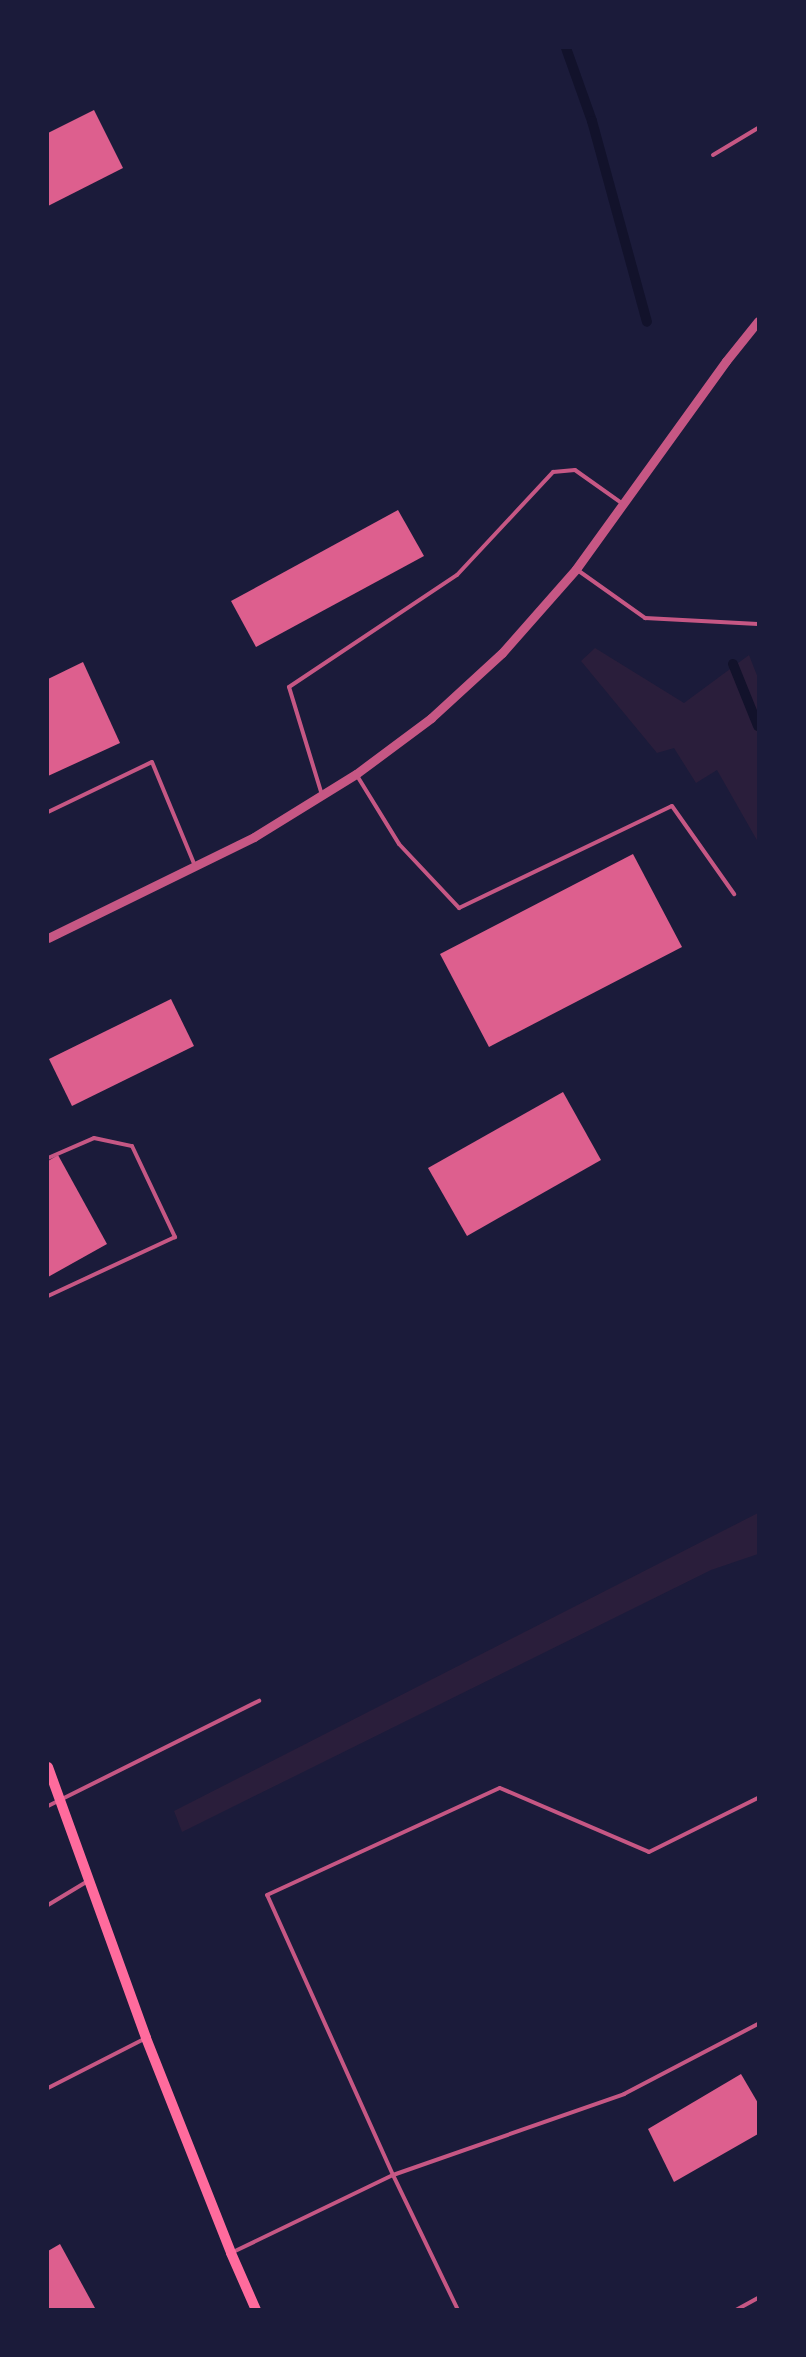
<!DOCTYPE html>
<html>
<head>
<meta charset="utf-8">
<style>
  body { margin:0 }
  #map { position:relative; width:806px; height:2357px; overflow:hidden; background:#1b1b3a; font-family:Poppins,sans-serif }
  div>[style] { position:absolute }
  .green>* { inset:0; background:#2a1e3b }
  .stream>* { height:10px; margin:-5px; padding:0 5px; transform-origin:5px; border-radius:5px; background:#12122b }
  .building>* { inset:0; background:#dd5f8e }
  .service>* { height:4px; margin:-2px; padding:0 2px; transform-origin:2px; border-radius:2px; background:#c65784 }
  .tertiary>* { height:9px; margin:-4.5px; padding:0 4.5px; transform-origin:4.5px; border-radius:4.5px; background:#c65784 }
  .secondary>* { height:10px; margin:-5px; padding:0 5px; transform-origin:5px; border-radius:5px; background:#ff6b9d }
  span { translate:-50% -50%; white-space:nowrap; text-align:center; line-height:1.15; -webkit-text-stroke:5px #1b1b3a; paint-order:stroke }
  .frame { position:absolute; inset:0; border:49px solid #1b1b3a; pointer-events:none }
</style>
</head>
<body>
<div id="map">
  <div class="green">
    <div style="clip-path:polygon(595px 648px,684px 703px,749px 655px,758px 678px,758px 842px,717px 770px,696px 783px,674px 748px,657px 753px,581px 661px)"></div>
    <div style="clip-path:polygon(758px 1513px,758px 1554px,711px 1570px,182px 1832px,174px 1811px)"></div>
  </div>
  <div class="stream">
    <div style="left:566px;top:48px;width:77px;rotate:70.4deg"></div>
    <div style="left:592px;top:121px;width:208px;rotate:74.7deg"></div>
    <div style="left:733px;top:664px;width:67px;rotate:68deg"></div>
  </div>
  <div class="building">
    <div style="clip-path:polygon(94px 110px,123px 168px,48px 206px,48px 133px)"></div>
    <div style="clip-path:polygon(398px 510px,424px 556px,256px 647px,231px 601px)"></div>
    <div style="clip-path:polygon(83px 662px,120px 743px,48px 776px,48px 679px)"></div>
    <div style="clip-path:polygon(633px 854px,682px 947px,489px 1047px,440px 954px)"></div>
    <div style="clip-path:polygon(171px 999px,194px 1046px,72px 1106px,49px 1059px)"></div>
    <div style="clip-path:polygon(563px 1092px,601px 1160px,467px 1236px,428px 1168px)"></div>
    <div style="clip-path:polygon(58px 1155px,107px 1244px,48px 1277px,48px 1161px)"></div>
    <div style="clip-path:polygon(741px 2074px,758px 2103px,758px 2134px,674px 2182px,648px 2129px)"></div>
    <div style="clip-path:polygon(60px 2244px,95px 2308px,93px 2310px,48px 2310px,48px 2251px)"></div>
  </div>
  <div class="service">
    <div style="left:713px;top:155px;width:52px;rotate:-31deg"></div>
    <div style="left:576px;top:569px;width:85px;rotate:35.4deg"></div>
    <div style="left:645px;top:618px;width:113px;rotate:3deg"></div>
    <div style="left:356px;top:774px;width:82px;rotate:58.4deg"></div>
    <div style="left:399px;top:844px;width:88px;rotate:46.8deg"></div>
    <div style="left:459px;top:908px;width:236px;rotate:-25.6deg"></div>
    <div style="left:672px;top:806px;width:108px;rotate:54.8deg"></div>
    <div style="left:322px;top:795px;width:113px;rotate:-107deg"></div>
    <div style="left:289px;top:687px;width:202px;rotate:-33.7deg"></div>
    <div style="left:457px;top:575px;width:141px;rotate:-47deg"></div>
    <div style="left:553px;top:472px;width:22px;rotate:-5deg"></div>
    <div style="left:575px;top:470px;width:59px;rotate:35.3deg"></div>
    <div style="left:48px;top:812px;width:115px;rotate:-25.7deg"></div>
    <div style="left:152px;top:762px;width:113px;rotate:67.5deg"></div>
    <div style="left:48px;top:1158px;width:50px;rotate:-23.5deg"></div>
    <div style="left:94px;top:1138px;width:39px;rotate:12deg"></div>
    <div style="left:132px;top:1146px;width:101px;rotate:64.7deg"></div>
    <div style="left:175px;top:1237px;width:140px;rotate:155.1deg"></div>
    <div style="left:48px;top:1806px;width:236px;rotate:-26.5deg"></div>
    <div style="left:48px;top:1905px;width:47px;rotate:-31deg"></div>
    <div style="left:48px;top:2088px;width:110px;rotate:-27deg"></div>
    <div style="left:233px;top:2252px;width:178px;rotate:-25.7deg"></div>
    <div style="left:393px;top:2175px;width:245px;rotate:-19.3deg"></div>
    <div style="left:624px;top:2094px;width:151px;rotate:-27.6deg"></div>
    <div style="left:458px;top:2310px;width:150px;rotate:-115.7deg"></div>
    <div style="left:393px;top:2175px;width:307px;rotate:-114.2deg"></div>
    <div style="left:267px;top:1895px;width:256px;rotate:-24.7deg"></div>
    <div style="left:500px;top:1788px;width:162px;rotate:23.2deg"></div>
    <div style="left:649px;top:1852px;width:122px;rotate:-26.4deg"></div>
    <div style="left:736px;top:2310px;width:25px;rotate:-29deg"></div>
  </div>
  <div class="tertiary">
    <div style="left:48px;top:938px;width:229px;rotate:-26.1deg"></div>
    <div style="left:254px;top:837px;width:120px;rotate:-31.7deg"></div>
    <div style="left:356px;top:774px;width:94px;rotate:-36.7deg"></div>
    <div style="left:431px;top:718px;width:96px;rotate:-42.5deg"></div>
    <div style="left:502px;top:653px;width:112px;rotate:-48.6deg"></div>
    <div style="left:576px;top:569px;width:256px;rotate:-54.2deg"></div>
    <div style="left:726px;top:361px;width:51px;rotate:-51.3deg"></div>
  </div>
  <div class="secondary">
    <div style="left:48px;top:1767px;width:288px;rotate:70.1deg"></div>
    <div style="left:146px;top:2038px;width:231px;rotate:68.4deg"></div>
    <div style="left:231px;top:2253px;width:62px;rotate:66.3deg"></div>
  </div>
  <div class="frame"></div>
</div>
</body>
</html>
